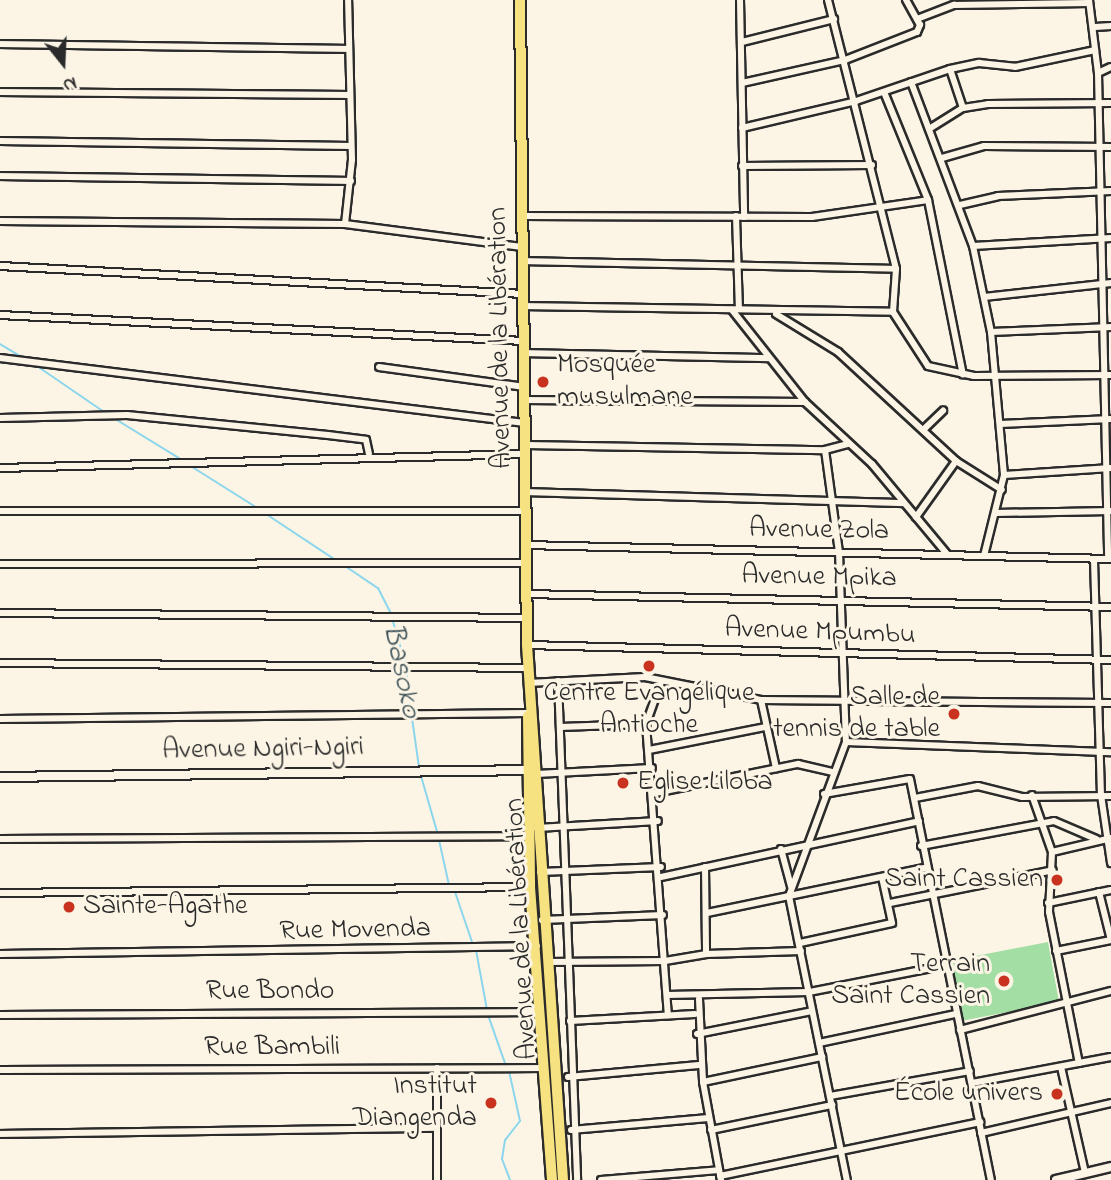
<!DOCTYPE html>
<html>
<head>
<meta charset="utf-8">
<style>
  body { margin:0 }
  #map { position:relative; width:1111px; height:1180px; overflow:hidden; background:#fcf5e5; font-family:"Indie Flower",sans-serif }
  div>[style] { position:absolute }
  .green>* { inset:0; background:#a3dea4 }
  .stream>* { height:2px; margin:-1px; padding:0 1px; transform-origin:1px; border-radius:1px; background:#8cd6ed }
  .roads { filter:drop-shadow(2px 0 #2b2b2b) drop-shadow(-2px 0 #2b2b2b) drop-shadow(0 2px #2b2b2b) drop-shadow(0 -2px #2b2b2b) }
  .minor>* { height:6px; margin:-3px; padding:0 3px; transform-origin:3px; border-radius:3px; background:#fcf5e5 }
  .tertiary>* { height:8px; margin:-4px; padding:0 4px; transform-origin:4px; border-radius:4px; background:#fcf5e5 }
  .trunk>* { height:10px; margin:-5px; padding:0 5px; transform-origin:5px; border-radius:5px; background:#f7e281 }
  .dots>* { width:19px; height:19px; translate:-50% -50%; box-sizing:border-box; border:4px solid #fcf5e5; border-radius:50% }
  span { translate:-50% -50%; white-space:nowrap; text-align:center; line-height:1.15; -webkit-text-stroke:6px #fcf5e5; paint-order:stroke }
  .street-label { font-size:28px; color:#2b2b2b }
  .poi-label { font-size:28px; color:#2b2b2b }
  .left { translate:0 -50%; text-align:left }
  .right { translate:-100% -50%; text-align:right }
  .water-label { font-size:30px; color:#43565c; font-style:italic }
  .north { position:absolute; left:28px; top:28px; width:70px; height:70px; -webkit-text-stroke:5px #fcf5e5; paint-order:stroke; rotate:162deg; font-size:19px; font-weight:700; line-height:28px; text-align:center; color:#2b2b2b }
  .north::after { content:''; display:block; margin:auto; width:24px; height:32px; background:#2b2b2b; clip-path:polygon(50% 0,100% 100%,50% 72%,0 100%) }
</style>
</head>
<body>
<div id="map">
  <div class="green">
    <div style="clip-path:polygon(1048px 942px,1059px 1002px,961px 1021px,950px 961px)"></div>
  </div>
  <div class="stream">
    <div style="left:0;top:344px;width:27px;rotate:31deg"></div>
    <div style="left:34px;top:364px;width:85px;rotate:34.4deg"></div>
    <div style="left:112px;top:417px;width:82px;rotate:31.6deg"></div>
    <div style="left:189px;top:465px;width:83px;rotate:32.2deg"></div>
    <div style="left:266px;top:514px;width:85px;rotate:33.5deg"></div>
    <div style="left:345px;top:566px;width:40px;rotate:34deg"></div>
    <div style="left:378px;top:588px;width:28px;rotate:63deg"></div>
    <div style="left:392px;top:618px;width:47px;rotate:73.9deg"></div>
    <div style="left:406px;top:669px;width:43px;rotate:82.1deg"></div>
    <div style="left:412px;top:718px;width:49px;rotate:81.9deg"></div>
    <div style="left:421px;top:776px;width:61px;rotate:73.9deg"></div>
    <div style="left:439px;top:840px;width:46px;rotate:77.5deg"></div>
    <div style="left:455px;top:892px;width:56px;rotate:71.2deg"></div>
    <div style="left:476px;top:950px;width:61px;rotate:79.6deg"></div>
    <div style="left:488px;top:1015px;width:54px;rotate:70.6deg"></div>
    <div style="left:509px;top:1071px;width:51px;rotate:77.6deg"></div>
    <div style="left:520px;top:1121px;width:24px;rotate:128deg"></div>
    <div style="left:505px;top:1140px;width:19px;rotate:99deg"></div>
    <div style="left:502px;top:1159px;width:22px;rotate:69deg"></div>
  </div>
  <div class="roads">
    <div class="minor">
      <div style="left:740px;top:0;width:217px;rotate:88.9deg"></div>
      <div style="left:828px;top:0;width:277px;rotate:75.8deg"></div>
      <div style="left:896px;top:269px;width:43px;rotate:94deg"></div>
      <div style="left:893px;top:312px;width:64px;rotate:57.1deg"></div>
      <div style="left:928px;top:366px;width:47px;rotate:12.3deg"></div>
      <div style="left:974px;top:376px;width:137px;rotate:-0.4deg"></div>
      <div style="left:1089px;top:0;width:74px;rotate:83deg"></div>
      <div style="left:1098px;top:73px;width:486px;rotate:88.8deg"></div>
      <div style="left:917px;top:19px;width:40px;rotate:-21deg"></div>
      <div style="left:954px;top:5px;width:135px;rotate:-0.8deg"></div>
      <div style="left:1095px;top:27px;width:16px;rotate:-4deg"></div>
      <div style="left:742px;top:42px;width:95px;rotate:-14deg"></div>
      <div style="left:0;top:44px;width:349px;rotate:0.8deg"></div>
      <div style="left:950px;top:69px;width:30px;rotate:-12deg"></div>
      <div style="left:979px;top:63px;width:36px;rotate:6deg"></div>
      <div style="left:1015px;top:67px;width:82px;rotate:-12deg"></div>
      <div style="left:1098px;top:73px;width:14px;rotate:-25deg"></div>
      <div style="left:911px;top:82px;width:175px;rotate:69.3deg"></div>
      <div style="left:973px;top:246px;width:88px;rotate:78.2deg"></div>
      <div style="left:991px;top:332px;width:144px;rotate:84.8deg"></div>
      <div style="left:1004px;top:475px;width:83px;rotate:103.9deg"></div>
      <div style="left:742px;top:83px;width:106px;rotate:-12.6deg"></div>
      <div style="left:845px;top:60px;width:77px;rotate:-21.3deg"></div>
      <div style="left:917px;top:32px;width:8px;rotate:-67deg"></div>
      <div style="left:920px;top:25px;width:29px;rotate:-119deg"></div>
      <div style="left:0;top:92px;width:348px;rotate:0.5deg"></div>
      <div style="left:884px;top:92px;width:117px;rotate:67.8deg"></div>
      <div style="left:928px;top:200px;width:178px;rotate:78.7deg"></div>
      <div style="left:742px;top:128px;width:117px;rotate:-13.3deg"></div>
      <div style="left:856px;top:101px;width:99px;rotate:-18.8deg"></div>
      <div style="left:950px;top:69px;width:41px;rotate:71.6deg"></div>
      <div style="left:929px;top:129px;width:40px;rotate:-32deg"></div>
      <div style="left:963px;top:108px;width:25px;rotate:-9deg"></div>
      <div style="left:988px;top:104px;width:123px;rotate:-0.5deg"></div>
      <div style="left:0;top:141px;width:351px;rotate:0.8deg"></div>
      <div style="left:942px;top:158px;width:44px;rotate:-15.9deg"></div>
      <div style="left:984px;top:146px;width:127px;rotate:0.5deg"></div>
      <div style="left:742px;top:166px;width:130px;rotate:-0.4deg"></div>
      <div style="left:0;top:176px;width:351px;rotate:0.8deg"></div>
      <div style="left:960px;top:205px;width:39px;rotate:-13deg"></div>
      <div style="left:998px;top:196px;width:113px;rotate:-2.5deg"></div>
      <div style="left:522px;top:216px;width:290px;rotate:0.2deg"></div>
      <div style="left:812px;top:217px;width:117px;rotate:-8.3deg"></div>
      <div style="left:736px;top:216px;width:93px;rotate:88.2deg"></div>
      <div style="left:0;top:221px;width:345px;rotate:0.5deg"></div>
      <div style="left:345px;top:224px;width:179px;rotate:7.4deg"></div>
      <div style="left:345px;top:224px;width:64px;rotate:-83.8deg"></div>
      <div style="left:352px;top:160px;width:160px;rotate:-91.4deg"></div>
      <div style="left:973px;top:246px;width:138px;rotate:-3.3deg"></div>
      <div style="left:523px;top:261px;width:373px;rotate:1.2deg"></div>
      <div style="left:0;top:266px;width:525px;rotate:3.06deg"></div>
      <div style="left:984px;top:297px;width:128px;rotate:-6.3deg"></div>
      <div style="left:524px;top:306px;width:369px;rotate:0.9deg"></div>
      <div style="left:732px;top:310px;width:117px;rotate:51.6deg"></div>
      <div style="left:805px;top:402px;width:91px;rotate:42.8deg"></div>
      <div style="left:872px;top:464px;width:117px;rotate:50.2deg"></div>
      <div style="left:776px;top:314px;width:73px;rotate:31.5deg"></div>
      <div style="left:838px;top:352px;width:161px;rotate:42.7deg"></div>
      <div style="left:956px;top:461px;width:54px;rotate:32.2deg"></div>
      <div style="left:0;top:315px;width:525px;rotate:2.84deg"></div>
      <div style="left:991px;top:332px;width:120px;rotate:-2.4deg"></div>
      <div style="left:524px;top:353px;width:245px;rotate:1.2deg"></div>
      <div style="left:0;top:358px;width:529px;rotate:7.06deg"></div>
      <div style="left:379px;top:367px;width:147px;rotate:7.8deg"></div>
      <div style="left:525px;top:400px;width:280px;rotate:0.4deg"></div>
      <div style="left:0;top:418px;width:127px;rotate:-1.4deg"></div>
      <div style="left:127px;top:415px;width:202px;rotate:5.7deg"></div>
      <div style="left:328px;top:435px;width:38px;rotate:7deg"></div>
      <div style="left:366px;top:440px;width:14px;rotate:78deg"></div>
      <div style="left:1000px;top:424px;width:111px;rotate:-2.6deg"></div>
      <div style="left:923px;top:430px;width:28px;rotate:-44deg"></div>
      <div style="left:526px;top:445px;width:299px;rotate:1deg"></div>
      <div style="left:825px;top:450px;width:24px;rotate:-15deg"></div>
      <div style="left:825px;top:450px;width:103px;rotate:82.2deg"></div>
      <div style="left:839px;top:552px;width:190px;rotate:87.9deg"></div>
      <div style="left:846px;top:742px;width:164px;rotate:110.3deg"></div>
      <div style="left:789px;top:896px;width:290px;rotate:78.5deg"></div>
      <div style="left:0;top:468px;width:526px;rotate:-1.52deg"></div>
      <div style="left:1004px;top:475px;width:107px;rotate:-3.7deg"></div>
      <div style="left:527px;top:492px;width:377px;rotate:1.7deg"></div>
      <div style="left:0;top:511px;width:526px"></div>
      <div style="left:996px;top:513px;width:115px;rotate:-1deg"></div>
      <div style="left:916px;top:517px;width:69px;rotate:-54.5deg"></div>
      <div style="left:525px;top:545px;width:586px;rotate:1.37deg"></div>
      <div style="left:1094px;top:560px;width:235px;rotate:88.3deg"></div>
      <div style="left:1101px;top:795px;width:69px;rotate:81.6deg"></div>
      <div style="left:0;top:564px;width:526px;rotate:-0.11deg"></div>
      <div style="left:526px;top:594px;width:585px;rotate:1.27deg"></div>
      <div style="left:0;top:613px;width:527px;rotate:0.54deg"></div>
      <div style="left:527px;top:645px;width:584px;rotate:1.47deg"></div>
      <div style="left:0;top:663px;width:529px;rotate:0.54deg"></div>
      <div style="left:558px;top:681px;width:499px;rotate:87.8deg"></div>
      <div style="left:661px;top:682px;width:45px;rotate:109.7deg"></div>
      <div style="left:646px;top:724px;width:292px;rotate:85.7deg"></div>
      <div style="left:528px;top:683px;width:117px;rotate:-2.9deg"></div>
      <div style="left:645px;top:677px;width:118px;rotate:11.2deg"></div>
      <div style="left:761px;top:700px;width:350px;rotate:0.5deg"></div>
      <div style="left:761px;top:700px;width:70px;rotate:77.6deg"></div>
      <div style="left:0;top:719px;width:528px;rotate:-0.65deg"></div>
      <div style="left:560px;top:727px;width:86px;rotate:-2deg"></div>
      <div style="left:846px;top:742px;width:265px;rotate:2.2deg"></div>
      <div style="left:649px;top:750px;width:118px;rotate:-11.2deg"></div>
      <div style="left:536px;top:774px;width:116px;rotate:-3deg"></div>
      <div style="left:655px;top:793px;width:146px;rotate:-11.5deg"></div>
      <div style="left:798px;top:764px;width:36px;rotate:13deg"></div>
      <div style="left:824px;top:794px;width:87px;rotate:-9.9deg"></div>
      <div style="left:910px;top:779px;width:409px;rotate:78.6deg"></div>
      <div style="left:1032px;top:795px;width:60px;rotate:70.7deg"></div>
      <div style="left:1052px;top:852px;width:60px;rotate:92.9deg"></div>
      <div style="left:1049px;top:912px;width:154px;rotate:78.8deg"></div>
      <div style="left:915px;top:798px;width:64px;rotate:-10.8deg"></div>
      <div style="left:978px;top:786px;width:45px;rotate:14deg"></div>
      <div style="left:1022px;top:797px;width:89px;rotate:-0.6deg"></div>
      <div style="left:537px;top:828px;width:121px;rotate:-3.3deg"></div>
      <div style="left:0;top:839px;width:529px;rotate:-0.32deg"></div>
      <div style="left:921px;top:846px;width:135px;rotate:-10.6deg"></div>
      <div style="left:1054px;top:821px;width:46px;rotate:23.2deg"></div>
      <div style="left:781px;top:849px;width:39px;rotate:75deg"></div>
      <div style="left:1052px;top:852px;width:61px;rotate:-13.3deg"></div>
      <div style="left:705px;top:867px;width:87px;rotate:89.3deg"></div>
      <div style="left:706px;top:954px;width:95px;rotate:-1.8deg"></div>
      <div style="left:540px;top:872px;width:121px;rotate:-2.4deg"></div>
      <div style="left:661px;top:877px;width:264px;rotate:-12.2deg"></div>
      <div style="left:1099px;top:892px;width:49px;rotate:76deg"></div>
      <div style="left:0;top:893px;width:530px;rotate:-0.65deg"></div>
      <div style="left:890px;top:903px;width:166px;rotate:-11.4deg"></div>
      <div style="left:1048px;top:903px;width:64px;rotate:-11.7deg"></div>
      <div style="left:707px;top:913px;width:223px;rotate:-11.7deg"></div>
      <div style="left:542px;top:920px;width:121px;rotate:-2.4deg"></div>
      <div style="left:800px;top:943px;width:94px;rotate:-12.3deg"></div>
      <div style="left:892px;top:923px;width:47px;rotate:-102.3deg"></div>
      <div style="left:1056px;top:951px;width:56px;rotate:-11.3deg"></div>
      <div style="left:0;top:954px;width:537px;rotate:-0.85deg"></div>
      <div style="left:548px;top:962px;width:117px;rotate:-0.5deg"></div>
      <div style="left:665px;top:961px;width:42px;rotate:-9.7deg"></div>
      <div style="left:667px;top:995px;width:142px;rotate:-1.2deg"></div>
      <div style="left:809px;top:992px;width:140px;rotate:-11.1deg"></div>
      <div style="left:699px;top:999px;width:83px;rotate:87.2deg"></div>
      <div style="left:703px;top:1082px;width:100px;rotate:79.6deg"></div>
      <div style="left:0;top:1015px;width:540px;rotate:-0.32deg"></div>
      <div style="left:570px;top:1021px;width:125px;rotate:-3.2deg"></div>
      <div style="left:960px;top:1030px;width:156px;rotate:-14.5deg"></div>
      <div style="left:697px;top:1034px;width:117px;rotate:-11.3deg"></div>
      <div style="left:819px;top:1043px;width:140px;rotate:-12deg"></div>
      <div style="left:1061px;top:1067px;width:109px;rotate:77.2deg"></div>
      <div style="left:0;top:1070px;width:544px;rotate:-0.21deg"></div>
      <div style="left:568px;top:1077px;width:134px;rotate:-5.2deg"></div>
      <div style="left:703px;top:1082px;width:122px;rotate:-11.9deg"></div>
      <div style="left:972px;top:1083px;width:141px;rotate:-10.6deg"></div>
      <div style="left:830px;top:1096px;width:142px;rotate:-10.1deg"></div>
      <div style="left:571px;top:1130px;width:138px;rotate:-5deg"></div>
      <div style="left:711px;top:1130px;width:124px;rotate:-11.7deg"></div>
      <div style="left:981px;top:1133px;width:133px;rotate:-13deg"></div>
      <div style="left:0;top:1134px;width:437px;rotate:-0.8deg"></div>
      <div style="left:720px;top:1176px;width:266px;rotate:-11.7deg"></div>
      <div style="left:437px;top:1180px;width:112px;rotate:-90deg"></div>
      <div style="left:601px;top:1180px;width:118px;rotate:-4.8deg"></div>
    </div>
    <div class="tertiary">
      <div style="left:0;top:777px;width:532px;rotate:-0.75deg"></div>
      <div style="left:1056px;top:1180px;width:57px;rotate:-13.3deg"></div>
    </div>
    <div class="trunk">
      <div style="left:520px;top:0;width:645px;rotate:89.38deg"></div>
      <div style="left:527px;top:645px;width:536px;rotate:86.15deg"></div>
      <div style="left:528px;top:716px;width:171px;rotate:89.3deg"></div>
      <div style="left:530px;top:887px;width:294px;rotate:85.7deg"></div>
    </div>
  </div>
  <div class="dots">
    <div style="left:543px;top:382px;background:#c8321e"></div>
    <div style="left:649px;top:666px;background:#c8321e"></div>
    <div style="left:954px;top:714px;background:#c8321e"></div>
    <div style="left:623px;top:783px;background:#c8321e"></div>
    <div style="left:1057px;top:880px;background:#c8321e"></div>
    <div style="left:69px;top:907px;background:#c8321e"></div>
    <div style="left:1004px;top:981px;background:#c8321e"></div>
    <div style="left:1057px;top:1094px;background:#c8321e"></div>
    <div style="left:491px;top:1103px;background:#c8321e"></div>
  </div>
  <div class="street-label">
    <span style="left:501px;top:338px;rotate:-91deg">Avenue de la Libération</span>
    <span style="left:819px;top:531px;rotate:1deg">Avenue Zola</span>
    <span style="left:819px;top:578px;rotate:1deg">Avenue Mpika</span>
    <span style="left:820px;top:633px;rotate:2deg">Avenue Mpumbu</span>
    <span style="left:263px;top:750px;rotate:-1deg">Avenue Ngiri-Ngiri</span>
    <span style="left:522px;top:929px;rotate:-93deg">Avenue de la Libération</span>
    <span style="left:355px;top:931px;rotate:-1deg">Rue Movenda</span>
    <span style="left:270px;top:992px">Rue Bondo</span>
    <span style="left:272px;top:1048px">Rue Bambili</span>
  </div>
  <div class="poi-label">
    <span class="left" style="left:557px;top:382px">Mosquée<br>musulmane</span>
    <span style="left:649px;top:710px">Centre Evangélique<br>Antioche</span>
    <span class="right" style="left:940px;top:714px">Salle de<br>tennis de table</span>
    <span class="left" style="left:637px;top:783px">Eglise Liloba</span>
    <span class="right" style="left:1043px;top:880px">Saint Cassien</span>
    <span class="left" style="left:83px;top:907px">Sainte-Agathe</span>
    <span class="right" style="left:990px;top:981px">Terrain<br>Saint Cassien</span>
    <span class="right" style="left:477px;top:1103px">Institut<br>Diangenda</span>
    <span class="right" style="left:1043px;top:1094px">École univers</span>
  </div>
  <div class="water-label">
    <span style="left:401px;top:671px;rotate:78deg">Basoko</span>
  </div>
  <div class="north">N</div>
</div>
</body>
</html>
